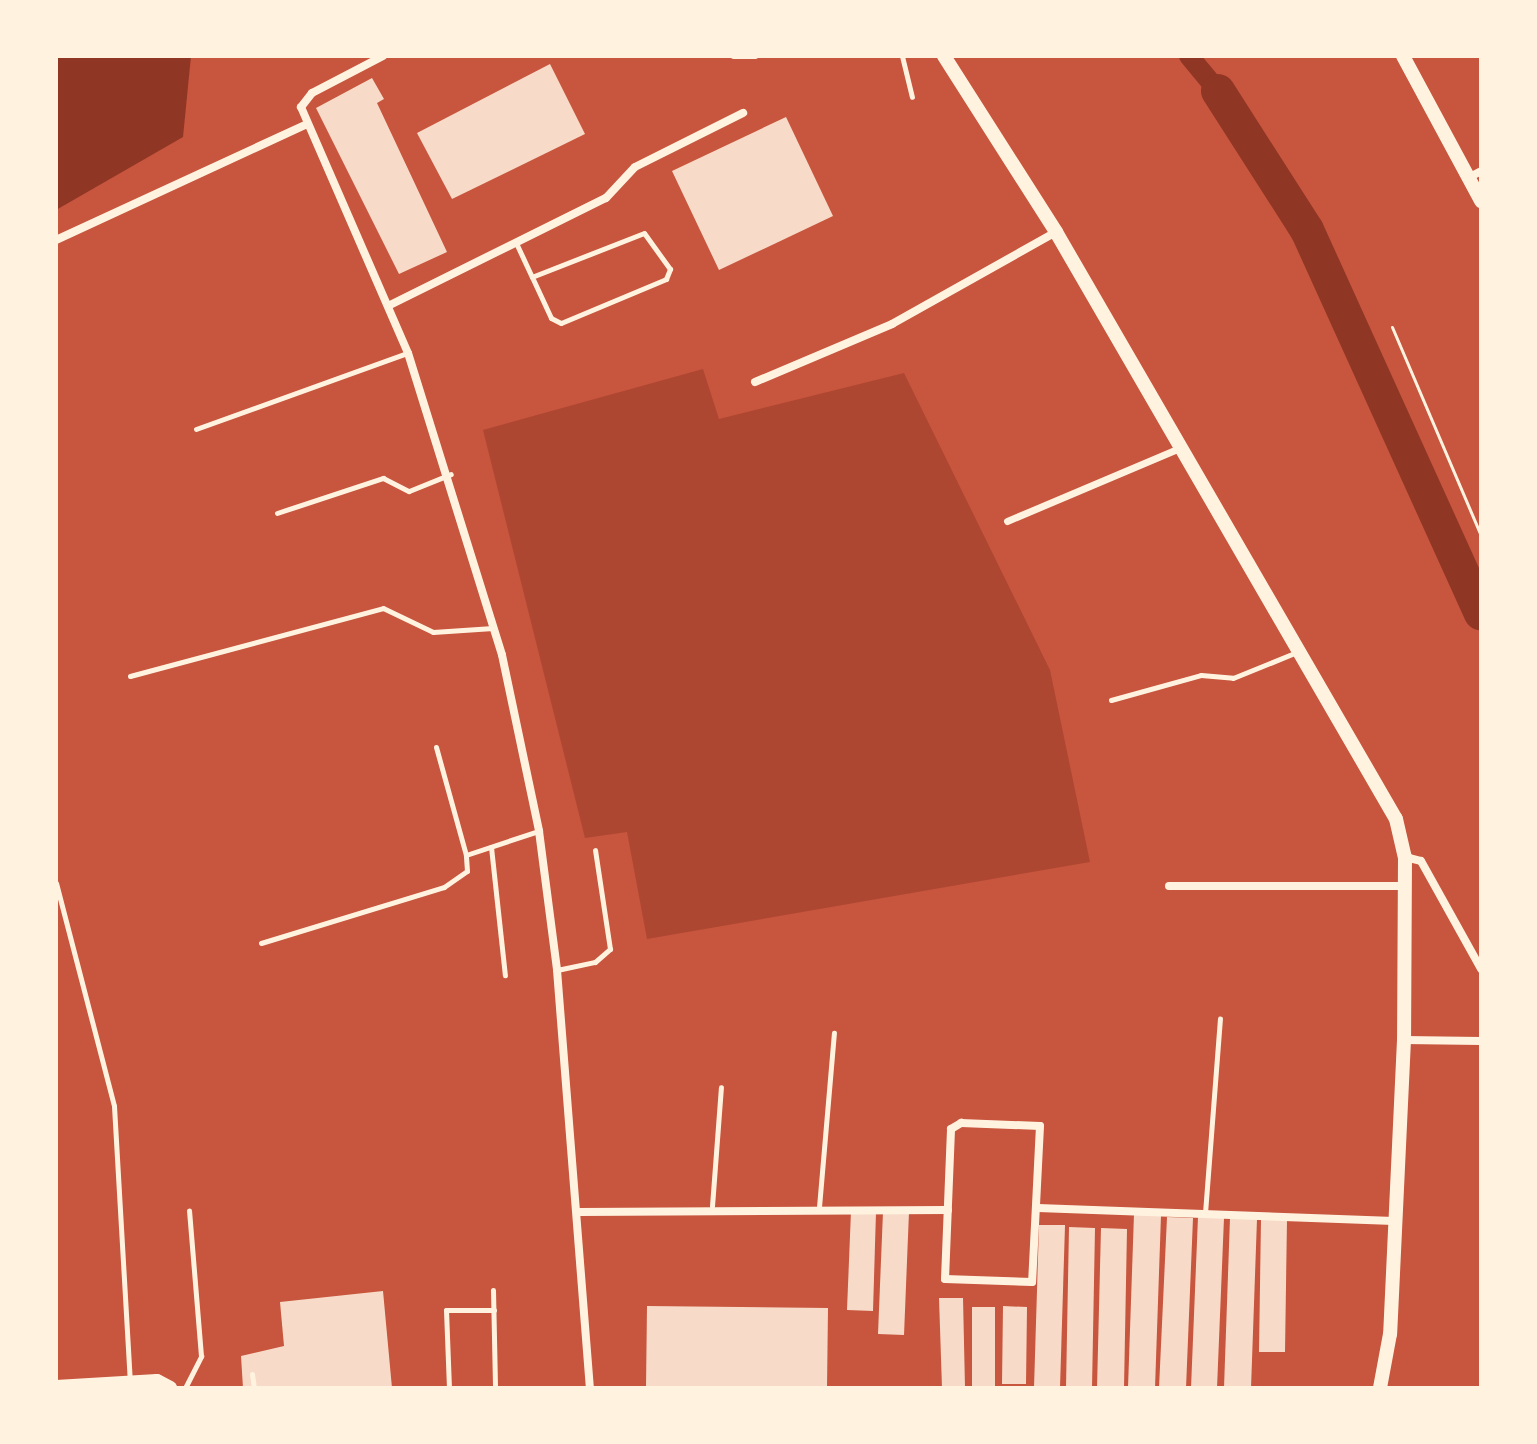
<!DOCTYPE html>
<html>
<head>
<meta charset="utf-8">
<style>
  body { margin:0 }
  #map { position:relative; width:1537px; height:1444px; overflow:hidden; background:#c8553d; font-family:Cabin,sans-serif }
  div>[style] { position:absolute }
  .green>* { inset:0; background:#ae4732 }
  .water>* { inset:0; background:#8f3625 }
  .canal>* { height:20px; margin:-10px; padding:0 10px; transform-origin:10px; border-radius:10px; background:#8f3625 }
  .river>* { height:34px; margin:-17px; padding:0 17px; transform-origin:17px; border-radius:17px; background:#8f3625 }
  .building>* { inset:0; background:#f7dbc8 }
  .path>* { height:3px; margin:-1.5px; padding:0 1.5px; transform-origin:1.5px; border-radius:1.5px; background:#fff3e0 }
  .service>* { height:5px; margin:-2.5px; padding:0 2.5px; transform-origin:2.5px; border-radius:2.5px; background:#fff3e0 }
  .pedestrian>* { height:7px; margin:-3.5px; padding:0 3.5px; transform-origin:3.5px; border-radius:3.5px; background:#fff3e0 }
  .minor>* { height:8px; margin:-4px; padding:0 4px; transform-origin:4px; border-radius:4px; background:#fff3e0 }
  .tertiary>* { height:14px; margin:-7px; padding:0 7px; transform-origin:7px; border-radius:7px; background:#fff3e0 }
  span { translate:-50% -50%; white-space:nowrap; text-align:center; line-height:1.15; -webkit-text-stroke:7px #fff3e0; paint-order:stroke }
  .frame { position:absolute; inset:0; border:58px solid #fff3e0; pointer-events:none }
</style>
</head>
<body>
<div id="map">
  <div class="green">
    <div style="clip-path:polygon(703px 369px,719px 419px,904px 373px,1050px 670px,1090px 862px,647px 939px,627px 832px,585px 838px,483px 430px)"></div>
  </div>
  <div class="water">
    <div style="clip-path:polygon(56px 56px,191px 56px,183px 137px,56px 210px)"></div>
  </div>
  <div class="canal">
    <div style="left:1189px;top:56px;width:45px;rotate:50.4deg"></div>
  </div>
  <div class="river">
    <div style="left:1218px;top:91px;width:165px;rotate:57.4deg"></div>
    <div style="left:1307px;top:230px;width:421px;rotate:65.6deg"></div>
  </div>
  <div class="building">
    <div style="clip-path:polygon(550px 64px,585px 134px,452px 199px,417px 133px)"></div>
    <div style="clip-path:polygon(372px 78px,384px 99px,377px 103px,447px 252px,399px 274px,316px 108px)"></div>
    <div style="clip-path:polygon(786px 117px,833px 216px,719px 270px,672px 171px)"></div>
    <div style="clip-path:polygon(851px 1211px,876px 1212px,873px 1311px,847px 1310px)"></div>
    <div style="clip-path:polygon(883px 1212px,909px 1212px,904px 1335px,878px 1334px)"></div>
    <div style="clip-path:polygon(1134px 1214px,1161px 1215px,1155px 1388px,1128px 1388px)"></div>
    <div style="clip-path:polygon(1167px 1217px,1193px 1218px,1186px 1388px,1159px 1388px)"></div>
    <div style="clip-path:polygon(1198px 1217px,1224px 1218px,1217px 1388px,1191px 1388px)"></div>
    <div style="clip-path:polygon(1230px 1218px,1257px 1219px,1251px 1388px,1224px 1388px)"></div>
    <div style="clip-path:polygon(1261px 1219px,1287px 1219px,1285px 1352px,1259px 1352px)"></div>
    <div style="clip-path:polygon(1039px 1225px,1065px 1225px,1060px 1388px,1034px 1388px)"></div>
    <div style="clip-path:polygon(1069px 1227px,1095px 1228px,1092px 1388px,1066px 1388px)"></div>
    <div style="clip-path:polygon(1101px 1228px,1127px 1229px,1124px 1388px,1097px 1388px)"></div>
    <div style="clip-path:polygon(383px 1291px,392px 1388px,243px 1388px,241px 1356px,284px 1346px,280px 1302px)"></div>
    <div style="clip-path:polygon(939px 1298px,963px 1298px,965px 1388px,942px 1388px)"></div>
    <div style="clip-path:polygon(647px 1306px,828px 1308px,827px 1388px,646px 1388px)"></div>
    <div style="clip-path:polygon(1003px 1306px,1027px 1307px,1026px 1384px,1002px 1384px)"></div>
    <div style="clip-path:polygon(972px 1307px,995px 1307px,995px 1388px,972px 1388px)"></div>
  </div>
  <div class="path">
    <div style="left:1392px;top:327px;width:227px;rotate:66.9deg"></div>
  </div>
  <div class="service">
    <div style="left:733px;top:56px;width:22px"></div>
    <div style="left:902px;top:56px;width:42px;rotate:76.3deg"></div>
    <div style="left:517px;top:245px;width:35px;rotate:65deg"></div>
    <div style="left:532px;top:277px;width:45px;rotate:65.1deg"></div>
    <div style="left:551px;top:318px;width:11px;rotate:27deg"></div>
    <div style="left:561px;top:323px;width:114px;rotate:-22.7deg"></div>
    <div style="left:666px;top:279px;width:11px;rotate:-68deg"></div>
    <div style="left:670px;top:269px;width:44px;rotate:-125.8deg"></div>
    <div style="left:644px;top:233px;width:120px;rotate:158.6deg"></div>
    <div style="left:196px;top:429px;width:224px;rotate:-19.8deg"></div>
    <div style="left:277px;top:513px;width:112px;rotate:-18.3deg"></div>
    <div style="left:383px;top:478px;width:29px;rotate:27deg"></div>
    <div style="left:409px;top:491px;width:45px;rotate:-22deg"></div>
    <div style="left:130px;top:676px;width:262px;rotate:-15deg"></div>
    <div style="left:383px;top:608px;width:55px;rotate:25.6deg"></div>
    <div style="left:433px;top:632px;width:60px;rotate:-3.8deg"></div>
    <div style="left:1111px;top:700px;width:93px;rotate:-15.5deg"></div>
    <div style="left:1201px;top:675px;width:32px;rotate:5deg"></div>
    <div style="left:1233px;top:678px;width:69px;rotate:-22.1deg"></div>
    <div style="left:436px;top:747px;width:112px;rotate:74.5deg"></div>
    <div style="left:466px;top:855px;width:76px;rotate:-18.4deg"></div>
    <div style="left:491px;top:847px;width:129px;rotate:83.8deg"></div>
    <div style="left:56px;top:883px;width:230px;rotate:75.4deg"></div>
    <div style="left:114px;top:1106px;width:276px;rotate:86.7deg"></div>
    <div style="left:261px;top:943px;width:191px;rotate:-17deg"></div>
    <div style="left:444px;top:887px;width:28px;rotate:-35deg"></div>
    <div style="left:467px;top:871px;width:16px;rotate:-94deg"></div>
    <div style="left:557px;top:970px;width:39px;rotate:-12deg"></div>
    <div style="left:595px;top:962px;width:20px;rotate:-41deg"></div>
    <div style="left:610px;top:949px;width:100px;rotate:-98.6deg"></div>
    <div style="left:712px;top:1206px;width:119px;rotate:-85.7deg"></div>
    <div style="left:819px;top:1207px;width:175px;rotate:-85.1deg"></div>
    <div style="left:1205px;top:1213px;width:195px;rotate:-85.6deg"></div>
    <div style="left:493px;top:1290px;width:98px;rotate:88.8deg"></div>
    <div style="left:252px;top:1374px;width:14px;rotate:82deg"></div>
    <div style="left:185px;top:1388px;width:36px;rotate:-63deg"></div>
    <div style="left:201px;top:1356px;width:146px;rotate:-94.7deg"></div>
    <div style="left:449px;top:1388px;width:78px;rotate:-92.2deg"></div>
    <div style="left:446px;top:1310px;width:48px"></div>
  </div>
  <div class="pedestrian">
    <div style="left:1007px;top:521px;width:188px;rotate:-22.9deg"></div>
  </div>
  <div class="minor">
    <div style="left:383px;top:56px;width:80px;rotate:152.5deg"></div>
    <div style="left:312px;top:93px;width:18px;rotate:128deg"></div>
    <div style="left:301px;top:107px;width:268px;rotate:66.5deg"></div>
    <div style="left:408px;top:353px;width:316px;rotate:72.7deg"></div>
    <div style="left:502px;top:655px;width:180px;rotate:78.1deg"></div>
    <div style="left:539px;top:831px;width:140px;rotate:82.6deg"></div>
    <div style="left:557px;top:970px;width:419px;rotate:85.5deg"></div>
    <div style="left:1468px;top:178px;width:15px;rotate:-28deg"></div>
    <div style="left:56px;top:240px;width:274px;rotate:-24.8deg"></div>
    <div style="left:390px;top:305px;width:241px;rotate:-26.4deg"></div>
    <div style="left:606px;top:198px;width:42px;rotate:-46.9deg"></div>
    <div style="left:635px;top:167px;width:121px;rotate:-26.6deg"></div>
    <div style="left:755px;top:382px;width:149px;rotate:-22.9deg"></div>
    <div style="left:892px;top:324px;width:188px;rotate:-29.3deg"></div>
    <div style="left:1405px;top:857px;width:16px;rotate:14deg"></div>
    <div style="left:1421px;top:861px;width:124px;rotate:60.9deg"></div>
    <div style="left:1169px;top:886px;width:237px"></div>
    <div style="left:1404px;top:1040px;width:77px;rotate:0.7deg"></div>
    <div style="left:961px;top:1123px;width:79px;rotate:2.2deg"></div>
    <div style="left:1040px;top:1126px;width:156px;rotate:92.9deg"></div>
    <div style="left:1032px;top:1282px;width:87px;rotate:-178deg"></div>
    <div style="left:945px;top:1279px;width:150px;rotate:-87.7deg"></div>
    <div style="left:951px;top:1129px;width:12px;rotate:-31deg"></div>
    <div style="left:1038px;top:1208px;width:356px;rotate:2.1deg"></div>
    <div style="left:578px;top:1212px;width:370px;rotate:-0.3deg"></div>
  </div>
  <div class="tertiary">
    <div style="left:944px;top:56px;width:209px;rotate:57.5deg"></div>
    <div style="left:1056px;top:232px;width:678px;rotate:59.92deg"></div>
    <div style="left:1396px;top:819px;width:39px;rotate:77deg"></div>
    <div style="left:1405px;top:857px;width:183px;rotate:90.3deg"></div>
    <div style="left:1404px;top:1040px;width:294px;rotate:92.7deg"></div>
    <div style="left:1390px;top:1334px;width:55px;rotate:100.5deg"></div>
    <div style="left:1403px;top:56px;width:165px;rotate:61.7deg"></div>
    <div style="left:56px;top:1387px;width:101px;rotate:-3.4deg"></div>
    <div style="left:157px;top:1381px;width:15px;rotate:28deg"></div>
  </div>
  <div class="frame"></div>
</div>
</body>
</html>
